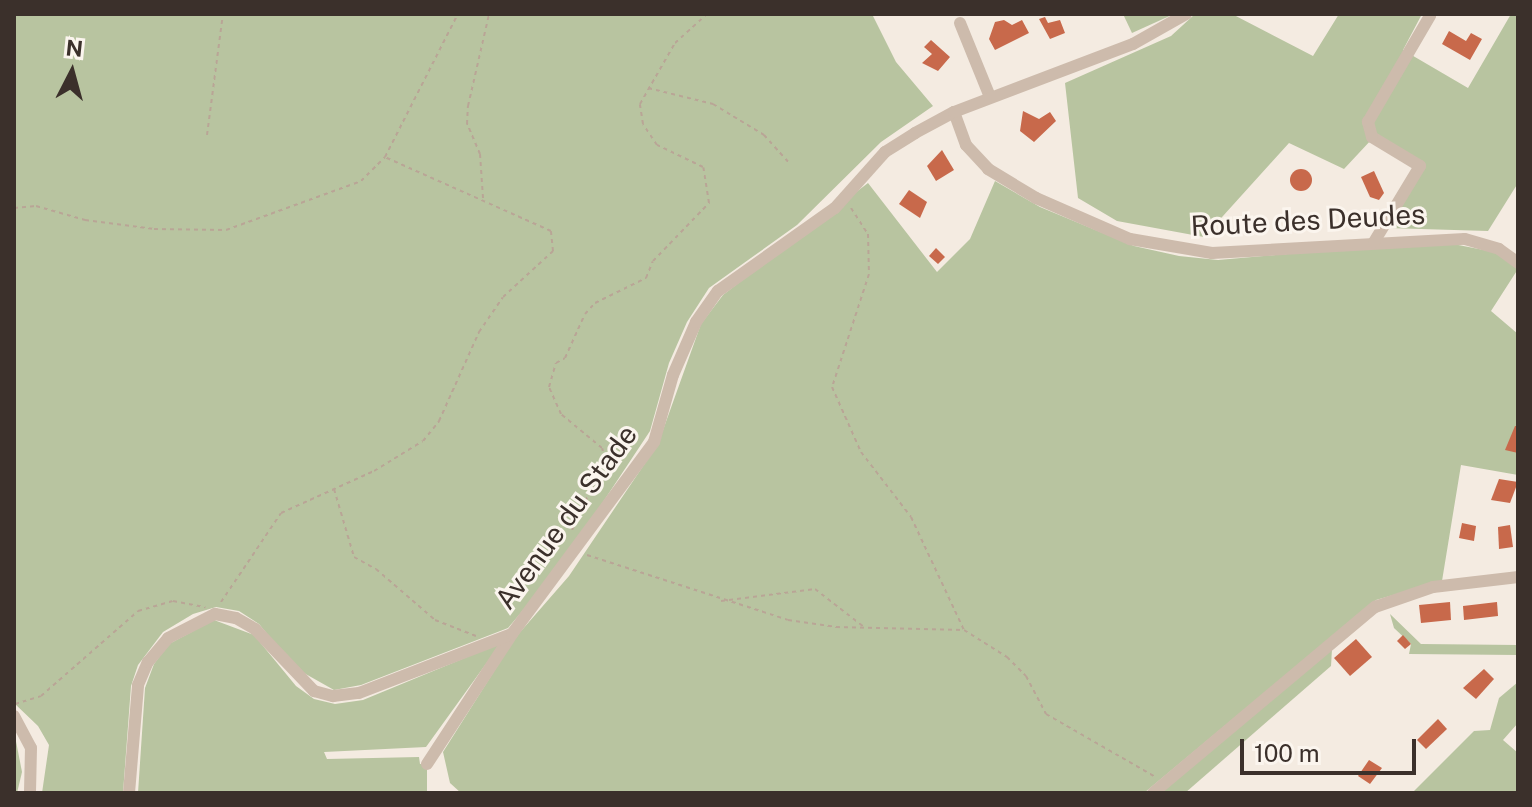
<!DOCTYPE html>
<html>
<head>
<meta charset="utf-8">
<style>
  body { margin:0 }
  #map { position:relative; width:1532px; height:807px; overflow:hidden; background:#f4ebe1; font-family:"Public Sans",sans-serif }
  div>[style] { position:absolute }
  .green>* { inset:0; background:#b8c4a0 }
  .building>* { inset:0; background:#c8694b }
  .round { border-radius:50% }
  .path>* { height:2px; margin-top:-1px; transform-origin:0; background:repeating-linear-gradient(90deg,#b9a596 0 4px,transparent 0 8px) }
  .minor>* { height:12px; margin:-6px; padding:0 6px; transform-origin:6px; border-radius:6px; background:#cdbbac }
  span { translate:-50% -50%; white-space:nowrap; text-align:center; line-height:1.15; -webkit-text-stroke:6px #fbf5ee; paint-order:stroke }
  .street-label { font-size:28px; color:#3b302b }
  .frame { position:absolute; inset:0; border:16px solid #3b302b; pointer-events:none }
  .north { position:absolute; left:32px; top:32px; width:80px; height:80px; -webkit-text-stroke:6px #fbf5ee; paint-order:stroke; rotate:6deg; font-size:22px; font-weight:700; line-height:32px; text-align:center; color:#3b302b }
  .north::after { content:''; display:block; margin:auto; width:28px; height:36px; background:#3b302b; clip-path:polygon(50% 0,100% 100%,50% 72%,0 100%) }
  .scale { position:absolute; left:1240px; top:739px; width:176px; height:36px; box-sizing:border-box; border:4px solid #3b302b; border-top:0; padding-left:10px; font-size:24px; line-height:28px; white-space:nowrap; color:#3b302b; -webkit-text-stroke:6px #fbf5ee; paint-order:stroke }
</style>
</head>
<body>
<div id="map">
  <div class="green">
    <div style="clip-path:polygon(14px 14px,872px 14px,896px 62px,933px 106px,881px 142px,797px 225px,709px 288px,687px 322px,669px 363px,650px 431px,562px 564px,508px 628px,361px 685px,334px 690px,295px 668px,259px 624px,239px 611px,216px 607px,193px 614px,163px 632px,138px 665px,131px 686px,123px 793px,42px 793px,49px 745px,38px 726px,14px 703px)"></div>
    <div style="clip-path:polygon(1123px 14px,1174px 14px,1132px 33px)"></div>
    <div style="clip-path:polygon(1195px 14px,1232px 14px,1313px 56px,1339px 14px,1422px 14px,1403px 50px,1468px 88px,1511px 14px,1518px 14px,1518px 183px,1488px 231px,1387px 228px,1420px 169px,1372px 139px,1344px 169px,1289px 143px,1204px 237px,1117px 221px,1078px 198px,1065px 83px,1171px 36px)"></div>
    <div style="clip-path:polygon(995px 181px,1040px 207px,1134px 246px,1179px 256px,1218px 260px,1438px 241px,1499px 253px,1518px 269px,1491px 311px,1518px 334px,1518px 475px,1461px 465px,1442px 581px,1376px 600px,1144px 793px,461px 793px,450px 783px,443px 752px,515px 638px,569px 576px,658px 444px,701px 324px,723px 295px,868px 183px,937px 272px,970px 239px)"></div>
    <div style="clip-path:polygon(1390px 614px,1421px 644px,1518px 645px,1518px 655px,1409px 654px,1411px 644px,1394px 628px)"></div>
    <div style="clip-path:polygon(214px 620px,254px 635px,296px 686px,314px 699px,335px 704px,363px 700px,501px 643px,426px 747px,324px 752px,327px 759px,419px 757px,420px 764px,427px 764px,427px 793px,138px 793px,145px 688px,154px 664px,169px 644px)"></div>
    <div style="clip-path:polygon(1332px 649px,1331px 666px,1185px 793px,1158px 793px)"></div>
    <div style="clip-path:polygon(1518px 682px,1518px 723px,1503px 740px,1518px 753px,1518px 793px,1412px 793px,1474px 731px,1490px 730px,1499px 698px)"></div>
    <div style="clip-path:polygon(14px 731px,22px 772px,17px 793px,14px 793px)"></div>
  </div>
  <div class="building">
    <div style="clip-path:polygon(1045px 17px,1048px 23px,1060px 20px,1065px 33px,1050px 39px,1039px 19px)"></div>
    <div style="clip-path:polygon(1004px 20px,1012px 25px,1022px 20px,1029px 33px,995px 50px,989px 39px,995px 22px)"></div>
    <div style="clip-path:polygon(1449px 31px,1466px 41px,1471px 33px,1482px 39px,1470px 60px,1442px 44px)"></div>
    <div style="clip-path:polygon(931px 40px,950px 57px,938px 71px,922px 63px,932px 54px,924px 47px)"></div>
    <div style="clip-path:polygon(1023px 111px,1039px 119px,1050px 112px,1056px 121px,1034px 142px,1020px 131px)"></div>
    <div style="clip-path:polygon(942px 150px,954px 170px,936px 181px,927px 166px)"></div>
    <div class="round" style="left:1290px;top:169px;width:22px;height:22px"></div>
    <div style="clip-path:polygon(1374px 171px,1384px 193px,1379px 200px,1370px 197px,1361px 177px)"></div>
    <div style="clip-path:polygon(909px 190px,927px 202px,920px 218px,899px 204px)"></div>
    <div style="clip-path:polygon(936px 248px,945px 257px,938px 264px,929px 256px)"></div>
    <div style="clip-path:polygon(1515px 426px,1518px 426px,1518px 453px,1505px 450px)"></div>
    <div style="clip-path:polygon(1499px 479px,1518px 482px,1510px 503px,1491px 500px)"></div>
    <div style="clip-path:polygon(1462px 523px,1476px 526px,1474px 541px,1459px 538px)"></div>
    <div style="clip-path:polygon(1510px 525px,1513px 547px,1499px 549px,1498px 527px)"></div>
    <div style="clip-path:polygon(1450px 602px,1451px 620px,1421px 623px,1419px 605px)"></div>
    <div style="clip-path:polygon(1497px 602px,1498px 616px,1464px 620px,1463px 606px)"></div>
    <div style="clip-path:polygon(1403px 635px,1411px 644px,1405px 649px,1397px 641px)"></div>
    <div style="clip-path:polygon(1356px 639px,1372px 657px,1350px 676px,1334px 658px)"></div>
    <div style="clip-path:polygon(1484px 669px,1494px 679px,1476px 699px,1463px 688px)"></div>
    <div style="clip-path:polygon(1438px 719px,1447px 729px,1426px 749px,1417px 740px)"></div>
    <div style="clip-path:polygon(1369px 760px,1382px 768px,1370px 784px,1358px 776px)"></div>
  </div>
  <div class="path">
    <div style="left:648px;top:88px;width:67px;rotate:13.8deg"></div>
    <div style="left:713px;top:104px;width:60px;rotate:31.3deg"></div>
    <div style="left:764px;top:135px;width:36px;rotate:48deg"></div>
    <div style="left:207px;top:135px;width:122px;rotate:-82.5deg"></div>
    <div style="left:483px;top:198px;width:44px;rotate:-93.9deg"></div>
    <div style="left:480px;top:154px;width:33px;rotate:-113deg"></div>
    <div style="left:467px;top:124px;width:18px;rotate:-87deg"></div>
    <div style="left:468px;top:106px;width:94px;rotate:-77.1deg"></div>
    <div style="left:14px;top:208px;width:22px;rotate:-5deg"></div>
    <div style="left:36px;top:206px;width:51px;rotate:15.9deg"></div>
    <div style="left:85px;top:220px;width:70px;rotate:7.4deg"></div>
    <div style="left:154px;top:229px;width:72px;rotate:0.8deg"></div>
    <div style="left:226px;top:230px;width:144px;rotate:-19.9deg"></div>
    <div style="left:361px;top:181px;width:34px;rotate:-45deg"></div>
    <div style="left:385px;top:157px;width:161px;rotate:-63deg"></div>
    <div style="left:851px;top:208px;width:31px;rotate:57deg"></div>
    <div style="left:868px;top:234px;width:40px;rotate:88.6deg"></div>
    <div style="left:869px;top:274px;width:119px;rotate:108.1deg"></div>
    <div style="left:832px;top:387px;width:71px;rotate:66deg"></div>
    <div style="left:861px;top:452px;width:82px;rotate:52.4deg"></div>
    <div style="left:911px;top:517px;width:125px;rotate:64.9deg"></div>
    <div style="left:964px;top:630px;width:51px;rotate:32.1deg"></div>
    <div style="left:1007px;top:657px;width:27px;rotate:45deg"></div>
    <div style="left:1026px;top:676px;width:43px;rotate:62.2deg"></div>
    <div style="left:1046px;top:714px;width:125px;rotate:29.9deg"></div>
    <div style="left:334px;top:489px;width:71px;rotate:73.6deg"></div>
    <div style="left:354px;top:557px;width:25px;rotate:29deg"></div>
    <div style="left:376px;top:569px;width:78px;rotate:40.8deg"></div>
    <div style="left:435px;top:620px;width:44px;rotate:21.3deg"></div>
    <div style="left:572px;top:530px;width:78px;rotate:-65.1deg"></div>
    <div style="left:605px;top:459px;width:11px;rotate:-105deg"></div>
    <div style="left:602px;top:448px;width:53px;rotate:-140.3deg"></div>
    <div style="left:561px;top:414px;width:30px;rotate:-114deg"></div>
    <div style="left:549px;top:387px;width:25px;rotate:-74deg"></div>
    <div style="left:556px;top:363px;width:10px;rotate:-29deg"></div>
    <div style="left:565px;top:358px;width:48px;rotate:-65.6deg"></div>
    <div style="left:585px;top:314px;width:15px;rotate:-48deg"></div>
    <div style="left:595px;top:303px;width:57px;rotate:-26.1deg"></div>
    <div style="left:646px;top:278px;width:18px;rotate:-68deg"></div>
    <div style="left:653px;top:261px;width:81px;rotate:-46deg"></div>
    <div style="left:709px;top:203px;width:36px;rotate:-99deg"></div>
    <div style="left:703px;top:167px;width:51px;rotate:-154.4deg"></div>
    <div style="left:657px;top:145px;width:25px;rotate:-124deg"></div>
    <div style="left:643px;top:124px;width:20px;rotate:-99deg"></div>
    <div style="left:640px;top:104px;width:70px;rotate:-60.2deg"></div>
    <div style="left:675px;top:43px;width:43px;rotate:-42.2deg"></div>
    <div style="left:587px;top:555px;width:211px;rotate:17.9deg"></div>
    <div style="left:788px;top:620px;width:49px;rotate:8.3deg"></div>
    <div style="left:836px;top:627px;width:128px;rotate:1.3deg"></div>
    <div style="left:721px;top:601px;width:95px;rotate:-7.3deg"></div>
    <div style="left:815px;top:589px;width:62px;rotate:37.8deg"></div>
    <div style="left:221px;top:602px;width:107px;rotate:-56deg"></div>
    <div style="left:281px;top:513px;width:102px;rotate:-24.3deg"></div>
    <div style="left:374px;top:471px;width:57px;rotate:-31.5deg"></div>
    <div style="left:423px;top:441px;width:26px;rotate:-51deg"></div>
    <div style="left:439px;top:421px;width:98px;rotate:-65.8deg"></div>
    <div style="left:479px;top:332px;width:42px;rotate:-55.6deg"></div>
    <div style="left:503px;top:297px;width:68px;rotate:-42.6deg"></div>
    <div style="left:553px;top:251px;width:20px;rotate:-96deg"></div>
    <div style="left:551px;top:231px;width:182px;rotate:-156deg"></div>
    <div style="left:15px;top:704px;width:27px;rotate:-17deg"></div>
    <div style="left:41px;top:696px;width:129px;rotate:-41.2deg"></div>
    <div style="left:138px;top:611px;width:36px;rotate:-16deg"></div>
    <div style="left:173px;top:601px;width:33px;rotate:11deg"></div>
  </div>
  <div class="minor">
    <div style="left:960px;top:23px;width:80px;rotate:67.9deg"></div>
    <div style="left:954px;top:112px;width:35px;rotate:70deg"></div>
    <div style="left:966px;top:145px;width:33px;rotate:47deg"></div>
    <div style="left:988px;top:169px;width:56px;rotate:31.1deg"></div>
    <div style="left:1036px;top:198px;width:103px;rotate:23.6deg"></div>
    <div style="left:1130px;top:239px;width:83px;rotate:9.7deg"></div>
    <div style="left:1212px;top:253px;width:253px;rotate:-3.2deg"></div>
    <div style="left:1465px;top:239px;width:35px;rotate:16deg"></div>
    <div style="left:1499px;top:249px;width:24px;rotate:36deg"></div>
    <div style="left:1374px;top:242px;width:89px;rotate:-58.8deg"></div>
    <div style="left:1420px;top:166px;width:56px;rotate:-148.9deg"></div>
    <div style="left:1372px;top:137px;width:16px;rotate:-105deg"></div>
    <div style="left:1368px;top:122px;width:123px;rotate:-59.7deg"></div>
    <div style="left:14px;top:716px;width:36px;rotate:62deg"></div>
    <div style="left:31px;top:748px;width:45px;rotate:91.3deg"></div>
    <div style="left:427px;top:764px;width:155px;rotate:-56.8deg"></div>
    <div style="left:129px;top:793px;width:108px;rotate:-85.2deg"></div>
    <div style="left:138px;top:685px;width:25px;rotate:-67deg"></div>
    <div style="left:148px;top:662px;width:31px;rotate:-50deg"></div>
    <div style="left:168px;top:638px;width:53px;rotate:-27.1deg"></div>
    <div style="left:215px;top:614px;width:21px;rotate:11deg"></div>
    <div style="left:236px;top:618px;width:22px;rotate:30deg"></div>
    <div style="left:255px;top:629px;width:86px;rotate:46.4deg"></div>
    <div style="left:314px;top:691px;width:20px;rotate:15deg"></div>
    <div style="left:333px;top:696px;width:26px;rotate:-7deg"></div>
    <div style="left:359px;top:693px;width:164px;rotate:-21.1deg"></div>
    <div style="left:512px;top:634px;width:239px;rotate:-53.5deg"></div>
    <div style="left:654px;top:442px;width:70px;rotate:-74.2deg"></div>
    <div style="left:673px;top:375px;width:58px;rotate:-66.5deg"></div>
    <div style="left:696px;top:322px;width:38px;rotate:-55deg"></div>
    <div style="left:718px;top:291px;width:143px;rotate:-35.4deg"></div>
    <div style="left:835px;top:208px;width:75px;rotate:-48.2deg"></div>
    <div style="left:885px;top:152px;width:36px;rotate:-32deg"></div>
    <div style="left:915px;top:133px;width:44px;rotate:-28.3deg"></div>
    <div style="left:954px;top:112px;width:191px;rotate:-20.8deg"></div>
    <div style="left:1133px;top:44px;width:61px;rotate:-29.5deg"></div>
    <div style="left:1153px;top:793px;width:290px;rotate:-40deg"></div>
    <div style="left:1375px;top:607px;width:61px;rotate:-19deg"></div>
    <div style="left:1433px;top:587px;width:86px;rotate:-6.7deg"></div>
  </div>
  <div class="street-label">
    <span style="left:1308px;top:220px;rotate:-3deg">Route des Deudes</span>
    <span style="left:566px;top:517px;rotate:-54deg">Avenue du Stade</span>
  </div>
  <div class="frame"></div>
  <div class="north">N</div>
  <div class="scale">100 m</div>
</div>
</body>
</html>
